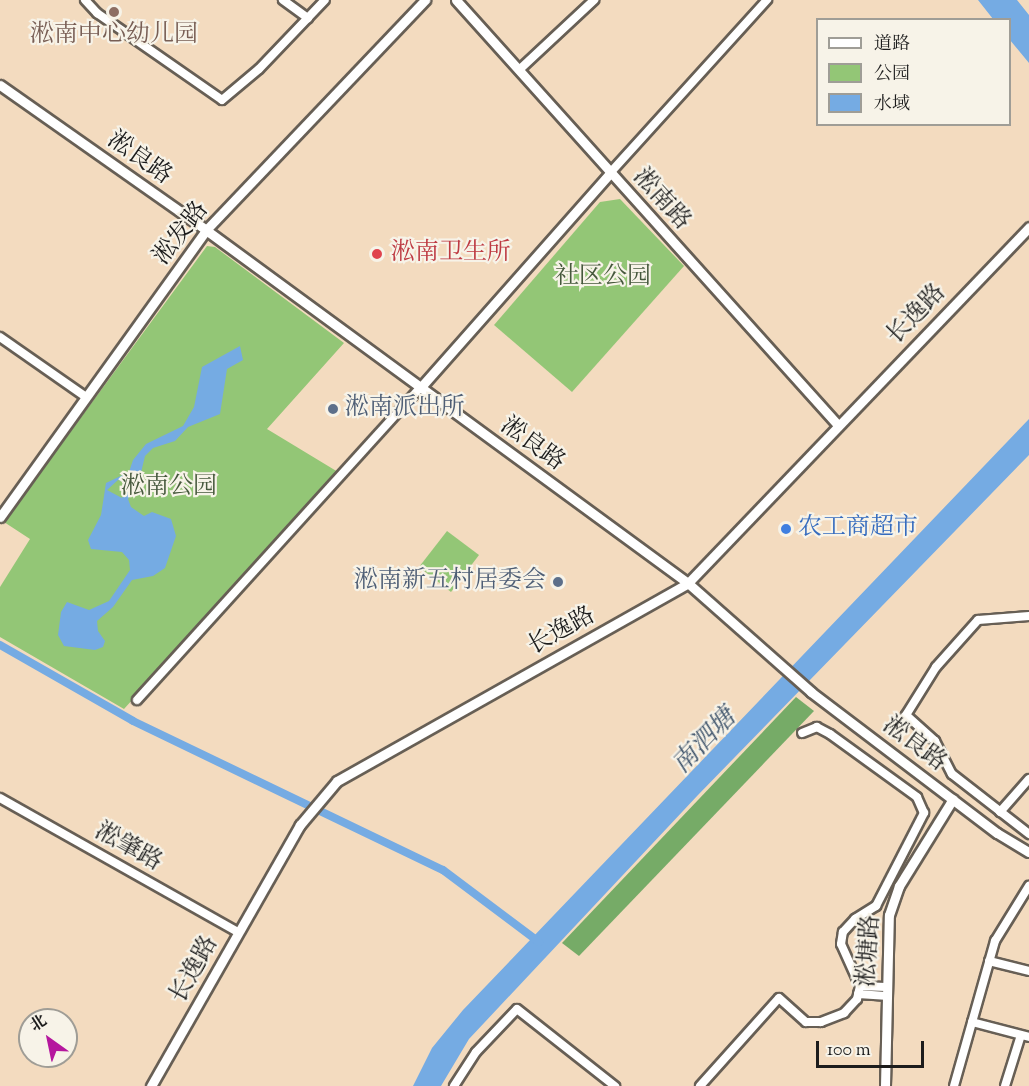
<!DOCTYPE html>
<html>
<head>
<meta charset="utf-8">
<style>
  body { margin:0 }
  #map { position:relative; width:1029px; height:1086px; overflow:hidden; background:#f3dbbf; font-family:"Sorts Mill Goudy","Noto Serif SC",serif }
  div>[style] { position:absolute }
  .green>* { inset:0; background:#93c676 }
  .forest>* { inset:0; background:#76ab67 }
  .water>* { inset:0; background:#75abe3 }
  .canal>* { height:8px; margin:-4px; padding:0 4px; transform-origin:4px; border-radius:4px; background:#75abe3 }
  .roads { filter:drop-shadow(2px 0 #675f55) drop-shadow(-2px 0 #675f55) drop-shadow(0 2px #675f55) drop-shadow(0 -2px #675f55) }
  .minor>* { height:8px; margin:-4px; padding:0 4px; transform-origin:4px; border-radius:4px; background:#fff }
  .tertiary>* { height:9px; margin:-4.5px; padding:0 4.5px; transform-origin:4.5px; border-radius:4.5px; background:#fff }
  .dots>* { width:16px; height:16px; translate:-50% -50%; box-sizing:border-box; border:3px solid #f7f3e8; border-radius:50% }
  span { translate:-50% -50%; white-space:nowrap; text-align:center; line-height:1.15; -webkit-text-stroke:4.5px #f7f3e8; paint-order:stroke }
  .education-label { font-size:24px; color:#785e54 }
  .street-label { font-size:24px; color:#1c1c1c }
  .health-label { font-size:24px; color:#be3a42 }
  .left { translate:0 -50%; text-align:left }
  .park-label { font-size:24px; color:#46583c }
  .service-label { font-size:24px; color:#4e5e75 }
  .right { translate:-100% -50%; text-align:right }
  .shop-label { font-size:24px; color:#366cbe }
  .water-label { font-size:26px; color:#40556c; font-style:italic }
  .legend { position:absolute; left:816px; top:18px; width:195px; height:108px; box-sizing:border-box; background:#f7f3e8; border:2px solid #9f9d96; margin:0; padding:8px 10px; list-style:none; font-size:18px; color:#1c1c1c }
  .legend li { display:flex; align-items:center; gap:12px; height:30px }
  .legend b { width:30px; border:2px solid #9f9d96 }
  .north { position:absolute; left:18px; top:1008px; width:60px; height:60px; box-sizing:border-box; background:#f7f3e8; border:2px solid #9f9d96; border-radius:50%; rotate:327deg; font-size:16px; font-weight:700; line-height:24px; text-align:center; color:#1c1c1c }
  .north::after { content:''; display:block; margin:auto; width:21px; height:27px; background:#b5179e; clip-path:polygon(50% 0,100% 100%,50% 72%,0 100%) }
  .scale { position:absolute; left:816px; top:1041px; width:108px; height:27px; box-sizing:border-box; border:3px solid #1c1c1c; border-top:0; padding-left:8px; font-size:18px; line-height:21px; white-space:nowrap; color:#1c1c1c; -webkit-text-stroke:4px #f7f3e8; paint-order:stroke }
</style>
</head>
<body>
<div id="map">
  <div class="green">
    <div style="clip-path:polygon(620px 199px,684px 266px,572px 392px,494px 325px,600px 202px)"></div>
    <div style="clip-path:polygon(207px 246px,215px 247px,344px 343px,267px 429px,338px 472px,124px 709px,0 637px,0 587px,30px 539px,4px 522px)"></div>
    <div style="clip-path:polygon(447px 531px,479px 555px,451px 592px,419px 567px)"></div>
  </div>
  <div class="forest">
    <div style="clip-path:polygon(796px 697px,814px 711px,579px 956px,562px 943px)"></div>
  </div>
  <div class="water">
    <div style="clip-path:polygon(978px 0,1017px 0,1029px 15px,1029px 63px,1010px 40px,1010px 20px,993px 19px)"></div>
    <div style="clip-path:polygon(evenodd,240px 346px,243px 360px,227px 369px,220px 414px,188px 427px,175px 441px,153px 448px,145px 456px,139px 481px,128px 499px,131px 507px,144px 516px,152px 512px,171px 519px,176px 536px,165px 568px,153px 576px,132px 580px,113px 607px,97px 621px,98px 631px,105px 641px,103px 647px,95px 650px,64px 646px,58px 635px,61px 612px,67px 602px,89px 610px,109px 601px,130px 570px,129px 560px,122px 552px,91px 549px,88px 540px,101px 515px,106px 483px,129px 472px,133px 460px,146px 444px,183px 426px,194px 407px,202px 367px,240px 346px,118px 480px,130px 483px,122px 498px,107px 490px,118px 480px)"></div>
    <div style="clip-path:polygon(1029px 419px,1029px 455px,698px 795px,469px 1039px,441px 1086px,413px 1086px,432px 1048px,463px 1010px)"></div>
  </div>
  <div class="canal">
    <div style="left:0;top:645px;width:153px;rotate:29.7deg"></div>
    <div style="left:133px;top:721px;width:344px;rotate:25.7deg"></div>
    <div style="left:443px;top:870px;width:120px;rotate:36.9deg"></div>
  </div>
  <div class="roads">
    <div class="minor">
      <div style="left:85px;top:0;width:18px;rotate:47deg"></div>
      <div style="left:97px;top:13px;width:152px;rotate:34.8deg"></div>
      <div style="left:222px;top:100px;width:48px;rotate:-40deg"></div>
      <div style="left:259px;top:69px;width:95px;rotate:-46.3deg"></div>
      <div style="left:283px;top:0;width:31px;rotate:36deg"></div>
      <div style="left:519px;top:70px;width:103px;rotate:-43deg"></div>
      <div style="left:610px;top:173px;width:234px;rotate:-47.8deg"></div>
      <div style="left:0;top:337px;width:105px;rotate:34.9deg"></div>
      <div style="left:1029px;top:616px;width:51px;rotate:175.5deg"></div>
      <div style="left:978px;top:620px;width:63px;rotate:131.8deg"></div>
      <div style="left:936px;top:667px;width:57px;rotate:122deg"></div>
      <div style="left:906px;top:715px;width:39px;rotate:42deg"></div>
      <div style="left:935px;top:741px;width:37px;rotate:63deg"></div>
      <div style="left:952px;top:774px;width:98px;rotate:37.9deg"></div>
      <div style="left:137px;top:700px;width:421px;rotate:-47.8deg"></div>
      <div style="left:0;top:798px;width:273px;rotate:29.4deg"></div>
      <div style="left:1000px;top:812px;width:44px;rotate:-48.7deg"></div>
      <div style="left:989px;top:961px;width:41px;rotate:14deg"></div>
      <div style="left:860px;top:986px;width:26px;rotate:2deg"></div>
      <div style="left:858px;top:994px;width:27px;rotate:4deg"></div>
      <div style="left:972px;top:1022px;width:59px;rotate:14.7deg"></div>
      <div style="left:454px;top:1086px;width:40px;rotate:-57.1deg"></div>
      <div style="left:476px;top:1052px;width:59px;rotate:-46.4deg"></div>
      <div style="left:517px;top:1009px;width:125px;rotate:38.2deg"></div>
      <div style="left:700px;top:1086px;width:118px;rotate:-48.1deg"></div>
      <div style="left:779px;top:998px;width:36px;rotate:42deg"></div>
      <div style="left:806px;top:1022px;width:15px"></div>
      <div style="left:821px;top:1022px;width:25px;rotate:-21deg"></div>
      <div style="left:844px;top:1013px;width:19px;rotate:-47deg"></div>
      <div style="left:857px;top:999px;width:13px;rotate:-77deg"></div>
      <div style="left:860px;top:986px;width:46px;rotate:-114.3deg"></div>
      <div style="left:841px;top:944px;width:12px;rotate:-81deg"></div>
      <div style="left:843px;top:932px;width:18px;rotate:-47deg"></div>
      <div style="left:855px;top:919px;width:25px;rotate:-32deg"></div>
      <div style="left:876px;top:906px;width:105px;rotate:-62.7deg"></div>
      <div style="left:924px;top:813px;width:17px;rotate:-114deg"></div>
      <div style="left:917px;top:797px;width:107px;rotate:-144.1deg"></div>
      <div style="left:830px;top:734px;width:15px;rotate:-152deg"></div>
      <div style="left:817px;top:727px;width:16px;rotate:158deg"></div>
      <div style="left:954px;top:1086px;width:151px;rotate:-74.2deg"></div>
      <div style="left:995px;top:941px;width:65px;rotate:-58.3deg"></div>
      <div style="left:1005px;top:1086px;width:53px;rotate:-72.6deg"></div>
    </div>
    <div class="tertiary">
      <div style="left:456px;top:0;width:571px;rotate:48.05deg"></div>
      <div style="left:0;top:85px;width:252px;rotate:35.1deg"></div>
      <div style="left:206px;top:230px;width:597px;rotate:36.22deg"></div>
      <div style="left:688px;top:583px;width:164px;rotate:41.5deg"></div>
      <div style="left:811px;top:692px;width:233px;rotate:37.2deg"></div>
      <div style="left:997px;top:833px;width:37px;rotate:31deg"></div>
      <div style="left:420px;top:388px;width:287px;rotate:-48.5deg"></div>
      <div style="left:0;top:517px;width:353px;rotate:-54.3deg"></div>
      <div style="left:206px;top:230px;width:318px;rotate:-46.4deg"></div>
      <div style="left:151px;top:1086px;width:301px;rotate:-60.3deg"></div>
      <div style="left:300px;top:825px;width:57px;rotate:-49.9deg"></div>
      <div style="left:337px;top:781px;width:403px;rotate:-29.4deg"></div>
      <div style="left:688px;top:583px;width:493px;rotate:-46.2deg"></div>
      <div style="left:885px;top:1086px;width:171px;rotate:-88.7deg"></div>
      <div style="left:889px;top:915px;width:31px;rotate:-71deg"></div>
      <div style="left:899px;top:886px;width:102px;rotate:-58.2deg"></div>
    </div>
  </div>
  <div class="dots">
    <div style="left:114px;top:12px;background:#8d6e63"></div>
    <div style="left:377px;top:254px;background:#e0444e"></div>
    <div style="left:333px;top:409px;background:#5c6f8a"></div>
    <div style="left:786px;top:529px;background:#3f7fe0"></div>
    <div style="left:558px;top:582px;background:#5c6f8a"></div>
  </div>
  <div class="education-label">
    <span style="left:114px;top:36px">淞南中心幼儿园</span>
  </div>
  <div class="street-label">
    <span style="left:139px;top:159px;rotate:35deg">淞良路</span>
    <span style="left:661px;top:200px;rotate:48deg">淞南路</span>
    <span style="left:182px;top:234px;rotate:-52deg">淞发路</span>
    <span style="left:917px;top:315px;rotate:-46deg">长逸路</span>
    <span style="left:532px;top:445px;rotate:36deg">淞良路</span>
    <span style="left:562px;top:632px;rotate:-29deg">长逸路</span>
    <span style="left:914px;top:745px;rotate:37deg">淞良路</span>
    <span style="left:128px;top:848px;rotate:29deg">淞肇路</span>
    <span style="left:870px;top:951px;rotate:-86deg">淞塘路</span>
    <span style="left:195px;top:970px;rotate:-61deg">长逸路</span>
  </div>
  <div class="health-label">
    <span class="left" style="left:391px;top:254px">淞南卫生所</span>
  </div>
  <div class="park-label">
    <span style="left:603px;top:278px">社区公园</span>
    <span style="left:169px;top:488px">淞南公园</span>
  </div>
  <div class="service-label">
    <span class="left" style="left:345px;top:409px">淞南派出所</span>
    <span class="right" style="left:546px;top:582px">淞南新五村居委会</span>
  </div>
  <div class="shop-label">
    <span class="left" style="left:798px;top:529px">农工商超市</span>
  </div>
  <div class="water-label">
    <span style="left:705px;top:742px;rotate:-46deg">南泗塘</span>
  </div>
  <ul class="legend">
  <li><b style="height:8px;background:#fff"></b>道路</li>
  <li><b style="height:16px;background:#93c676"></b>公园</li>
  <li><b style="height:16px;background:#75abe3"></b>水域</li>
  </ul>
  <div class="north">北</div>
  <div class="scale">100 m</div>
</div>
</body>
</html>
